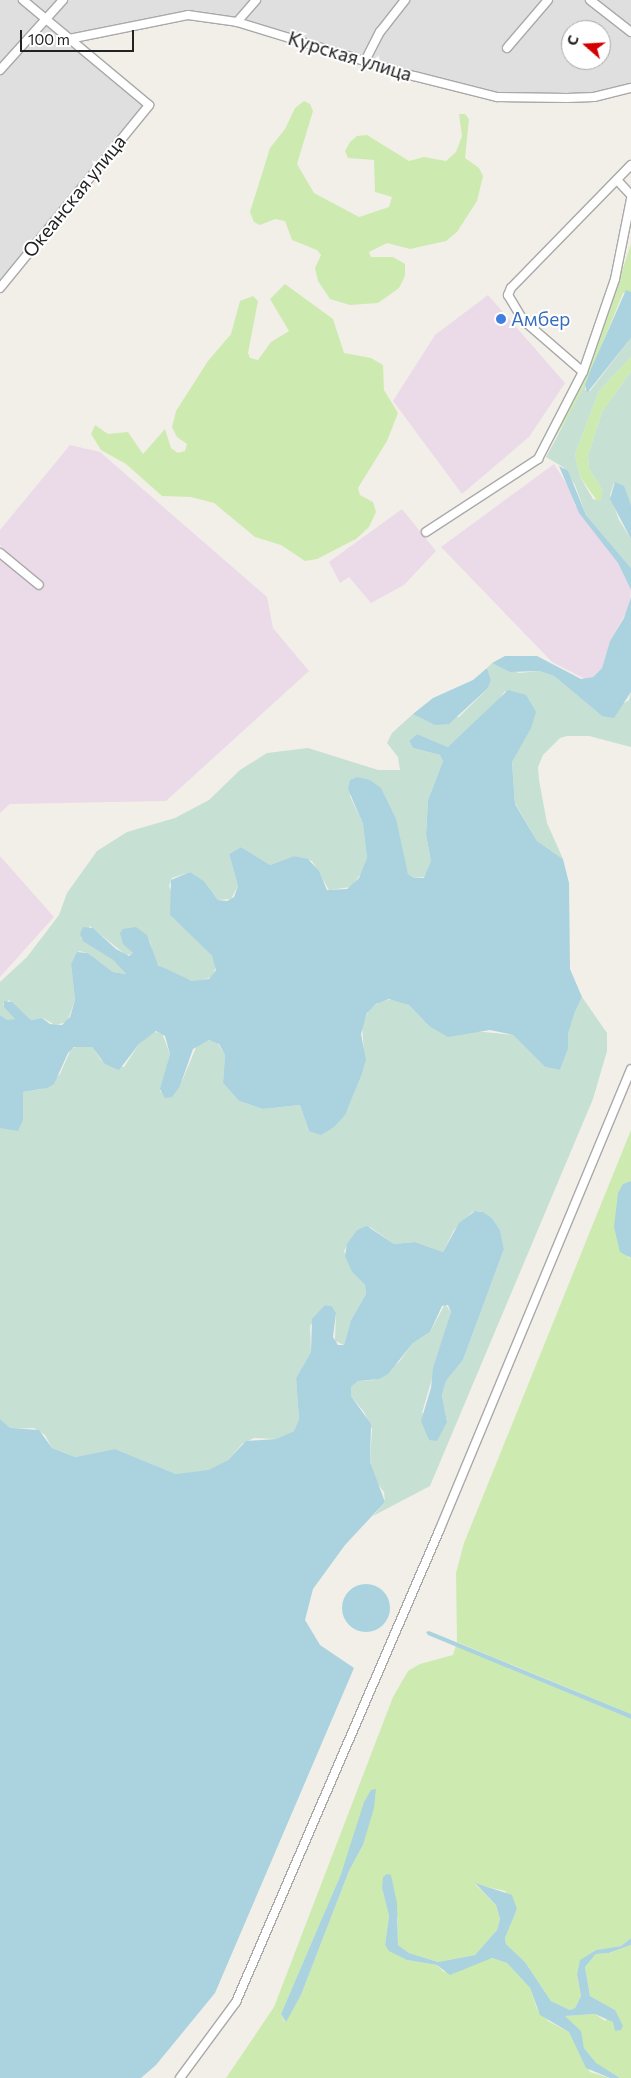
<!DOCTYPE html>
<html>
<head>
<meta charset="utf-8">
<style>
  body { margin:0 }
  #map { position:relative; width:631px; height:2078px; overflow:hidden; background:#f2efe9; font-family:Commissioner,sans-serif }
  div>[style] { position:absolute }
  .residential>* { inset:0; background:#e0dfdf }
  .industrial>* { inset:0; background:#ebdbe8 }
  .grass>* { inset:0; background:#cdebb0 }
  .wetland>* { inset:0; background:#c6e0d4 }
  .water>* { inset:0; background:#aad3df }
  .round { border-radius:50% }
  .roads { filter:drop-shadow(1px 0 #a9a9a9) drop-shadow(-1px 0 #a9a9a9) drop-shadow(0 1px #a9a9a9) drop-shadow(0 -1px #a9a9a9) }
  .minor>* { height:8px; margin:-4px; padding:0 4px; transform-origin:4px; border-radius:4px; background:#fff }
  .dots>* { width:14px; height:14px; translate:-50% -50%; box-sizing:border-box; border:2px solid #fff; border-radius:50% }
  span { translate:-50% -50%; white-space:nowrap; text-align:center; line-height:1.15; -webkit-text-stroke:4px #fff; paint-order:stroke }
  .street-label { font-size:19px; color:#222 }
  .shop-label { font-size:19px; color:#366cbe }
  .left { translate:0 -50%; text-align:left }
  .north { position:absolute; left:561px; top:20px; width:50px; height:50px; box-sizing:border-box; background:#fff; border:1px solid #a7a7a7; border-radius:50%; rotate:289deg; font-size:14px; font-weight:700; line-height:20px; text-align:center; color:#222 }
  .north::after { content:''; display:block; margin:auto; width:18px; height:22px; background:#d40000; clip-path:polygon(50% 0,100% 100%,50% 72%,0 100%) }
  .scale { position:absolute; left:20px; top:30px; width:114px; height:22px; box-sizing:border-box; border:2px solid #222; border-top:0; padding-left:6px; font-size:15px; line-height:18px; white-space:nowrap; color:#222; -webkit-text-stroke:4px #fff; paint-order:stroke }
</style>
</head>
<body>
<div id="map">
  <div class="residential">
    <div style="clip-path:polygon(evenodd,0 0,631px 0,631px 88px,615px 93px,497px 97px,271px 32px,188px 15px,70px 38px,149px 105px,0 288px,0 0,571px 30px,601px 30px,601px 60px,571px 60px,571px 30px)"></div>
  </div>
  <div class="industrial">
    <div style="clip-path:polygon(488px 295px,565px 383px,529px 437px,462px 494px,393px 401px,435px 335px)"></div>
    <div style="clip-path:polygon(70px 445px,100px 452px,267px 597px,273px 628px,309px 671px,166px 801px,10px 804px,0 813px,0 554px,4px 549px,0 545px,0 530px)"></div>
    <div style="clip-path:polygon(554px 464px,571px 491px,575px 505px,618px 563px,631px 590px,629px 608px,610px 641px,602px 668px,593px 677px,585px 679px,552px 662px,441px 547px)"></div>
    <div style="clip-path:polygon(402px 509px,436px 551px,404px 585px,371px 603px,349px 577px,340px 583px,329px 562px)"></div>
    <div style="clip-path:polygon(0 856px,54px 917px,0 977px)"></div>
  </div>
  <div class="grass">
    <div style="clip-path:polygon(304px 101px,310px 104px,313px 111px,297px 164px,314px 193px,359px 217px,389px 207px,392px 197px,375px 192px,374px 160px,348px 158px,345px 151px,350px 142px,357px 136px,367px 135px,409px 161px,424px 157px,446px 161px,456px 152px,462px 136px,459px 114px,465px 114px,469px 119px,465px 158px,479px 168px,483px 176px,477px 201px,457px 232px,446px 241px,410px 249px,387px 243px,369px 252px,371px 257px,393px 257px,405px 264px,405px 276px,399px 288px,378px 303px,350px 305px,330px 299px,318px 281px,315px 268px,321px 255px,317px 250px,292px 240px,285px 221px,275px 219px,260px 225px,254px 222px,250px 212px,270px 148px,285px 129px,295px 108px)"></div>
    <div style="clip-path:polygon(631px 244px,631px 292px,623px 293px,581px 396px,550px 446px,587px 375px)"></div>
    <div style="clip-path:polygon(285px 284px,333px 319px,344px 353px,371px 358px,383px 365px,384px 390px,398px 413px,387px 441px,358px 488px,360px 495px,373px 502px,376px 512px,369px 527px,356px 539px,317px 559px,305px 561px,281px 545px,255px 537px,214px 503px,191px 497px,162px 496px,126px 464px,101px 450px,91px 434px,95px 425px,108px 434px,128px 432px,143px 454px,165px 429px,171px 448px,178px 453px,185px 451px,187px 444px,177px 437px,172px 427px,176px 411px,208px 361px,231px 334px,240px 301px,253px 296px,258px 301px,248px 353px,250px 358px,258px 360px,271px 342px,289px 331px,270px 299px)"></div>
    <div style="clip-path:polygon(631px 357px,631px 371px,602px 412px,588px 455px,589px 469px,603px 491px,603px 498px,598px 502px,580px 477px,575px 454px,599px 391px)"></div>
    <div style="clip-path:polygon(631px 1130px,631px 1181px,623px 1184px,628px 1258px,631px 1258px,631px 1714px,457px 1642px,456px 1573px,464px 1543px)"></div>
    <div style="clip-path:polygon(evenodd,456px 1646px,631px 1719px,631px 1938px,621px 1946px,596px 1950px,580px 1961px,577px 1974px,581px 1996px,575px 2008px,570px 2010px,551px 2001px,525px 1962px,506px 1944px,505px 1938px,517px 1909px,505px 1891px,475px 1884px,496px 1905px,500px 1919px,497px 1930px,475px 1955px,438px 1962px,409px 1953px,398px 1945px,398px 1919px,382px 1888px,389px 1916px,385px 1945px,407px 1960px,437px 1965px,444px 1972px,492px 1958px,507px 1963px,530px 1988px,537px 2009px,548px 2021px,569px 2032px,590px 2072px,610px 2078px,226px 2078px,274px 2007px,393px 1697px,408px 1671px,420px 1664px,453px 1655px,456px 1646px,371px 1790px,363px 1845px,349px 1871px,301px 1995px,285px 2022px,281px 2014px,341px 1874px,371px 1790px)"></div>
    <div style="clip-path:polygon(631px 1945px,631px 2078px,620px 2078px,596px 2064px,584px 2048px,580px 2031px,565px 2016px,595px 2014px,605px 2021px,615px 2010px,590px 1996px,585px 1967px,596px 1954px,610px 1953px)"></div>
  </div>
  <div class="wetland">
    <div style="clip-path:polygon(631px 338px,631px 357px,599px 391px,575px 454px,580px 477px,593px 499px,600px 501px,603px 491px,589px 469px,588px 455px,602px 412px,631px 371px,631px 505px,614px 483px,610px 495px,619px 520px,631px 539px,631px 568px,586px 515px,575px 485px,563px 467px,546px 457px,585px 385px,585px 390px,590px 391px)"></div>
    <div style="clip-path:polygon(492px 663px,519px 673px,539px 671px,554px 676px,602px 716px,629px 700px,631px 692px,631px 747px,589px 736px,567px 736px,560px 738px,543px 755px,538px 767px,539px 780px,547px 823px,563px 859px,537px 841px,515px 803px,512px 762px,521px 742px,505px 691px,493px 707px,448px 747px,417px 734px,409px 741px,413px 748px,440px 755px,443px 761px,428px 800px,426px 835px,431px 861px,426px 877px,414px 878px,408px 874px,370px 780px,353px 778px,350px 796px,363px 824px,367px 858px,363px 871px,351px 887px,329px 890px,312px 861px,294px 856px,270px 865px,241px 847px,229px 854px,238px 886px,231px 899px,218px 900px,204px 881px,190px 872px,172px 878px,169px 886px,173px 896px,170px 915px,212px 956px,216px 967px,212px 977px,196px 982px,171px 974px,155px 962px,150px 941px,121px 931px,133px 954px,126px 955px,90px 926px,81px 938px,113px 960px,126px 974px,113px 972px,88px 953px,79px 951px,71px 964px,75px 1000px,67px 1022px,55px 1025px,43px 1018px,31px 1020px,9px 1000px,3px 1004px,15px 1019px,10px 1021px,0 1015px,0 982px,27px 957px,59px 915px,67px 893px,97px 851px,127px 832px,175px 818px,209px 800px,240px 770px,267px 753px,308px 748px,378px 770px,400px 770px,398px 757px,387px 743px,392px 733px,413px 714px,459px 717px,488px 688px,491px 680px,487px 668px)"></div>
    <div style="clip-path:polygon(582px 997px,607px 1033px,607px 1051px,593px 1099px,430px 1486px,373px 1516px,385px 1502px,384px 1492px,374px 1479px,370px 1461px,372px 1429px,364px 1412px,351px 1396px,351px 1387px,358px 1381px,374px 1380px,399px 1362px,413px 1343px,430px 1332px,445px 1304px,451px 1312px,422px 1413px,447px 1422px,442px 1395px,446px 1381px,463px 1360px,504px 1249px,500px 1230px,492px 1218px,480px 1211px,472px 1212px,454px 1230px,443px 1252px,415px 1242px,394px 1244px,370px 1227px,357px 1230px,344px 1251px,352px 1272px,365px 1285px,366px 1294px,351px 1320px,344px 1345px,335px 1341px,336px 1313px,332px 1306px,325px 1305px,310px 1326px,311px 1352px,296px 1378px,299px 1419px,294px 1431px,276px 1439px,254px 1438px,242px 1444px,228px 1460px,209px 1471px,176px 1474px,115px 1449px,75px 1457px,52px 1448px,45px 1435px,34px 1428px,10px 1429px,0 1419px,0 1128px,23px 1120px,23px 1092px,42px 1089px,60px 1074px,71px 1049px,81px 1045px,92px 1047px,101px 1060px,124px 1067px,139px 1044px,153px 1032px,162px 1033px,170px 1054px,160px 1092px,180px 1086px,197px 1045px,208px 1040px,217px 1042px,225px 1055px,223px 1083px,239px 1101px,263px 1109px,300px 1105px,309px 1131px,349px 1105px,365px 1063px,362px 1027px,369px 1010px,381px 1001px,395px 999px,409px 1005px,429px 1026px,513px 1035px,545px 1067px,560px 1070px,568px 1049px,568px 1034px,575px 1012px)"></div>
  </div>
  <div class="water">
    <div style="clip-path:polygon(626px 290px,631px 292px,631px 338px,587px 393px,585px 385px,591px 369px)"></div>
    <div style="clip-path:polygon(559px 466px,568px 471px,586px 515px,631px 568px,631px 590px,618px 563px,579px 513px)"></div>
    <div style="clip-path:polygon(615px 482px,624px 486px,631px 505px,631px 539px,610px 499px)"></div>
    <div style="clip-path:polygon(631px 597px,631px 692px,614px 718px,602px 716px,554px 676px,539px 671px,510px 672px,492px 663px,505px 656px,537px 656px,581px 679px,593px 677px,602px 668px,610px 641px,624px 618px)"></div>
    <div style="clip-path:polygon(487px 668px,491px 680px,488px 688px,449px 724px,435px 725px,413px 714px,433px 698px,473px 680px)"></div>
    <div style="clip-path:polygon(508px 690px,526px 695px,536px 712px,531px 728px,512px 762px,515px 804px,537px 841px,563px 859px,569px 883px,570px 969px,582px 997px,575px 1012px,568px 1034px,568px 1049px,560px 1070px,545px 1067px,513px 1035px,490px 1030px,448px 1037px,429px 1026px,409px 1005px,389px 999px,376px 1004px,367px 1013px,361px 1034px,366px 1060px,361px 1076px,345px 1115px,334px 1127px,321px 1135px,309px 1131px,300px 1105px,263px 1109px,239px 1101px,223px 1083px,225px 1055px,219px 1044px,209px 1040px,193px 1049px,180px 1086px,172px 1097px,165px 1098px,160px 1089px,170px 1054px,165px 1036px,156px 1031px,139px 1044px,119px 1070px,105px 1064px,92px 1047px,74px 1047px,68px 1053px,54px 1084px,47px 1088px,23px 1092px,23px 1120px,18px 1131px,0 1128px,0 1015px,8px 1020px,15px 1019px,4px 1007px,4px 1001px,12px 1002px,31px 1020px,42px 1018px,50px 1024px,62px 1025px,70px 1017px,75px 1000px,71px 964px,77px 952px,88px 953px,113px 972px,126px 974px,113px 960px,83px 941px,80px 934px,83px 927px,93px 928px,116px 949px,129px 956px,133px 953px,123px 944px,120px 933px,123px 929px,136px 927px,147px 935px,158px 965px,192px 981px,209px 979px,216px 970px,212px 956px,170px 915px,171px 880px,190px 872px,204px 881px,218px 900px,227px 901px,234px 897px,238px 886px,229px 854px,241px 847px,270px 865px,294px 856px,308px 859px,319px 871px,327px 890px,347px 889px,359px 878px,367px 858px,363px 824px,348px 789px,350px 780px,357px 777px,370px 780px,381px 788px,396px 819px,408px 874px,414px 878px,424px 878px,431px 861px,426px 835px,428px 800px,443px 761px,440px 755px,413px 748px,409px 741px,417px 734px,448px 747px)"></div>
    <div style="clip-path:polygon(631px 1181px,631px 1258px,620px 1252px,614px 1227px,618px 1193px,623px 1184px)"></div>
    <div style="clip-path:polygon(475px 1211px,483px 1212px,492px 1218px,500px 1230px,504px 1249px,463px 1360px,446px 1381px,442px 1395px,447px 1422px,437px 1441px,429px 1440px,421px 1421px,431px 1388px,433px 1368px,451px 1312px,448px 1305px,442px 1306px,430px 1332px,413px 1343px,388px 1374px,379px 1379px,358px 1381px,351px 1387px,351px 1396px,371px 1424px,370px 1462px,385px 1502px,345px 1545px,313px 1589px,305px 1620px,320px 1645px,354px 1668px,215px 1993px,156px 2065px,141px 2078px,0 2078px,0 1419px,10px 1428px,39px 1430px,52px 1448px,75px 1457px,115px 1449px,176px 1474px,209px 1470px,228px 1460px,246px 1441px,276px 1439px,294px 1431px,299px 1419px,296px 1378px,311px 1352px,312px 1319px,325px 1305px,332px 1306px,336px 1313px,333px 1337px,338px 1345px,344px 1345px,351px 1320px,366px 1294px,365px 1285px,352px 1272px,345px 1256px,347px 1244px,357px 1230px,367px 1226px,394px 1244px,415px 1242px,443px 1252px,459px 1223px)"></div>
    <div class="round" style="left:342px;top:1584px;width:48px;height:48px"></div>
    <div style="clip-path:polygon(429px 1631px,631px 1714px,631px 1719px,428px 1635px,426px 1632px)"></div>
    <div style="clip-path:polygon(376px 1789px,374px 1808px,363px 1845px,349px 1871px,301px 1995px,286px 2022px,281px 2014px,341px 1874px,364px 1802px,371px 1790px)"></div>
    <div style="clip-path:polygon(387px 1874px,391px 1875px,397px 1903px,398px 1945px,409px 1953px,438px 1962px,475px 1955px,497px 1930px,500px 1919px,496px 1905px,475px 1883px,512px 1895px,517px 1909px,505px 1938px,506px 1944px,525px 1962px,551px 2001px,570px 2010px,575px 2008px,581px 1996px,577px 1974px,580px 1960px,596px 1950px,621px 1946px,631px 1938px,631px 1945px,609px 1953px,596px 1954px,585px 1967px,590px 1996px,615px 2010px,623px 2026px,621px 2030px,615px 2031px,613px 2022px,595px 2014px,565px 2016px,581px 2031px,584px 2048px,596px 2063px,620px 2078px,610px 2078px,586px 2068px,569px 2032px,540px 2015px,530px 1988px,507px 1963px,492px 1958px,450px 1975px,437px 1965px,407px 1960px,389px 1951px,385px 1945px,389px 1916px,382px 1888px,383px 1877px)"></div>
  </div>
  <div class="roads">
    <div class="minor">
      <div style="left:590px;top:0;width:52px;rotate:38deg"></div>
      <div style="left:237px;top:22px;width:29px;rotate:-49deg"></div>
      <div style="left:69px;top:39px;width:121px;rotate:-11.4deg"></div>
      <div style="left:188px;top:15px;width:49px;rotate:8.1deg"></div>
      <div style="left:237px;top:22px;width:185px;rotate:17deg"></div>
      <div style="left:414px;top:76px;width:86px;rotate:14.2deg"></div>
      <div style="left:497px;top:97px;width:70px;rotate:0.8deg"></div>
      <div style="left:567px;top:98px;width:27px;rotate:-2deg"></div>
      <div style="left:594px;top:97px;width:38px;rotate:-14deg"></div>
      <div style="left:507px;top:48px;width:63px;rotate:-49.5deg"></div>
      <div style="left:365px;top:61px;width:33px;rotate:-63deg"></div>
      <div style="left:380px;top:32px;width:41px;rotate:-52deg"></div>
      <div style="left:0;top:70px;width:94px;rotate:-48deg"></div>
      <div style="left:617px;top:180px;width:21px;rotate:47deg"></div>
      <div style="left:0;top:288px;width:236px;rotate:-50.8deg"></div>
      <div style="left:149px;top:105px;width:164px;rotate:-140.2deg"></div>
      <div style="left:583px;top:372px;width:79px;rotate:-139.1deg"></div>
      <div style="left:523px;top:320px;width:29px;rotate:-121deg"></div>
      <div style="left:508px;top:295px;width:8px;rotate:-67deg"></div>
      <div style="left:511px;top:288px;width:172px;rotate:-45.7deg"></div>
      <div style="left:426px;top:532px;width:134px;rotate:-33.1deg"></div>
      <div style="left:538px;top:459px;width:98px;rotate:-62.7deg"></div>
      <div style="left:583px;top:372px;width:98px;rotate:-71deg"></div>
      <div style="left:615px;top:279px;width:82px;rotate:-78.7deg"></div>
      <div style="left:0;top:553px;width:50px;rotate:39.4deg"></div>
      <div style="left:180px;top:2078px;width:94px;rotate:-53.6deg"></div>
      <div style="left:236px;top:2002px;width:513px;rotate:-66.68deg"></div>
      <div style="left:439px;top:1531px;width:500px;rotate:-67.43deg"></div>
    </div>
  </div>
  <div class="dots">
    <div style="left:501px;top:319px;background:#3f7fe0"></div>
  </div>
  <div class="street-label">
    <span style="left:350px;top:56px;rotate:17deg">Курская улица</span>
    <span style="left:74px;top:196px;rotate:-51deg">Океанская улица</span>
  </div>
  <div class="shop-label">
    <span class="left" style="left:511px;top:319px">Амбер</span>
  </div>
  <div class="north">С</div>
  <div class="scale">100 m</div>
</div>
</body>
</html>
